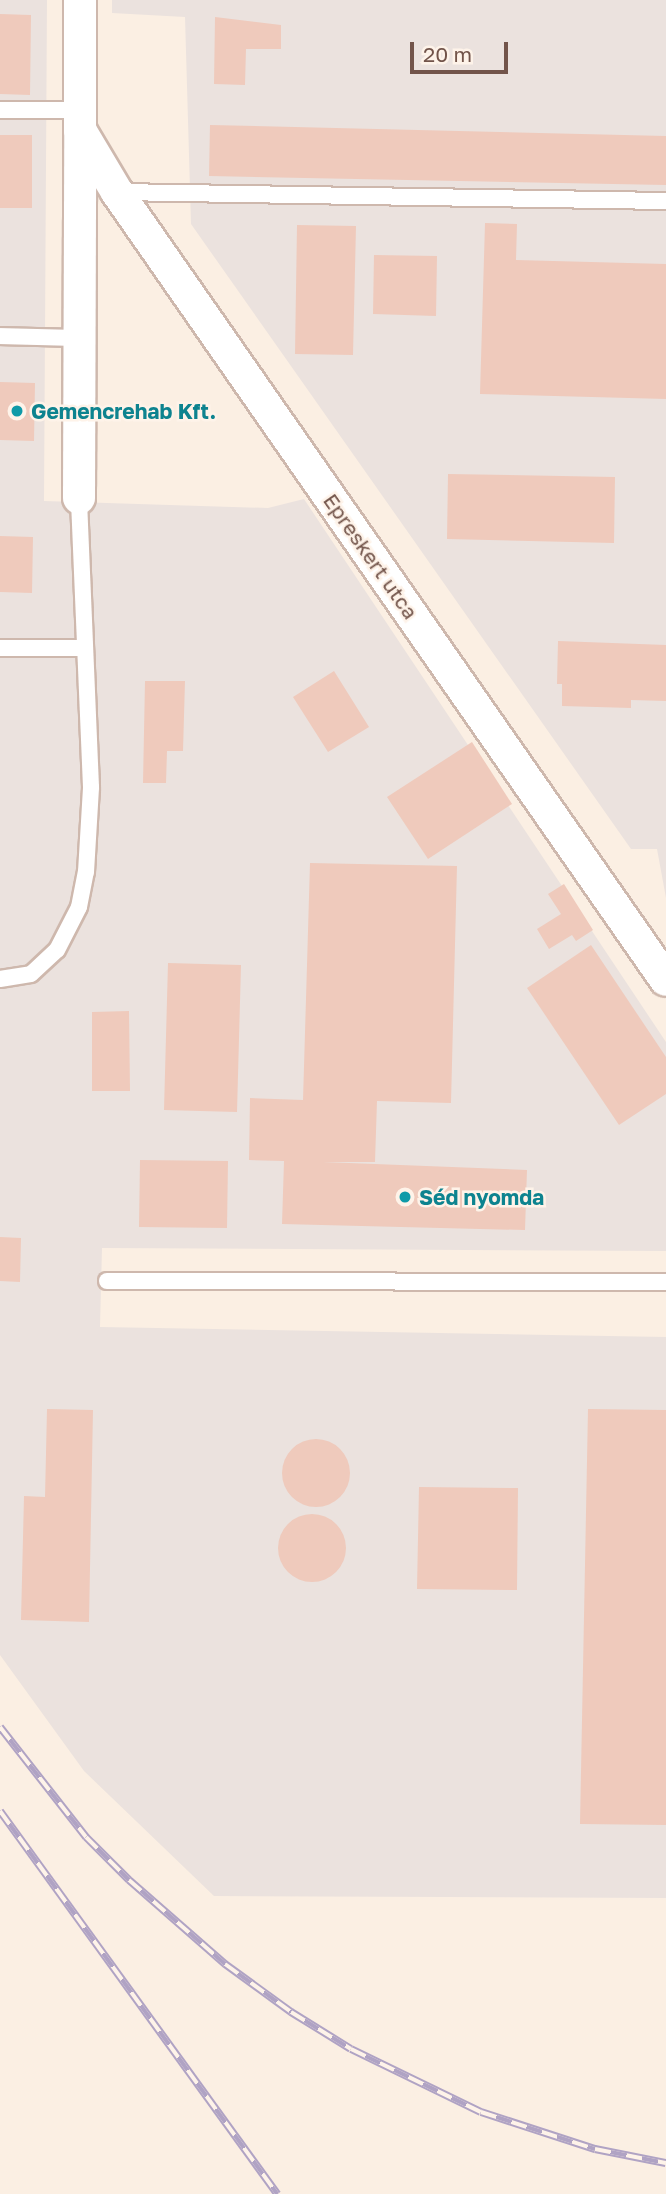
<!DOCTYPE html>
<html>
<head>
<meta charset="utf-8">
<style>
  body { margin:0 }
  #map { position:relative; width:666px; height:2194px; overflow:hidden; background:#fbefe3; font-family:"Golos Text",sans-serif }
  div>[style] { position:absolute }
  .industrial>* { inset:0; background:#ebe2de }
  .building>* { inset:0; background:#efcabc }
  .round { border-radius:50% }
  .roads { filter:drop-shadow(2px 0 #ceb8ad) drop-shadow(-2px 0 #ceb8ad) drop-shadow(0 2px #ceb8ad) drop-shadow(0 -2px #ceb8ad) }
  .service>* { height:16px; margin:-8px; padding:0 8px; transform-origin:8px; border-radius:8px; background:#fff }
  .minor>* { height:32px; margin:-16px; padding:0 16px; transform-origin:16px; border-radius:16px; background:#fff }
  .rail>* { height:8px; margin-top:-4px; transform-origin:0; background:repeating-linear-gradient(90deg,#fef3e9 0 16px,#b0a3c4 0 32px); box-sizing:border-box; border-block:2px solid #b0a3c4 }
  .dots>* { width:19px; height:19px; translate:-50% -50%; box-sizing:border-box; border:4px solid #fef3e9; border-radius:50% }
  span { translate:-50% -50%; white-space:nowrap; text-align:center; line-height:1.15; -webkit-text-stroke:5px #fef3e9; paint-order:stroke }
  .culture-label { font-size:21px; color:#0d838f; font-weight:700 }
  .left { translate:0 -50%; text-align:left }
  .street-label { font-size:21px; color:#72544a }
  .scale { position:absolute; left:410px; top:42px; width:98px; height:32px; box-sizing:border-box; border:4px solid #72544a; border-top:0; padding-left:9px; font-size:21px; line-height:24px; white-space:nowrap; color:#72544a; -webkit-text-stroke:5px #fef3e9; paint-order:stroke }
</style>
</head>
<body>
<div id="map">
  <div class="industrial">
    <div style="clip-path:polygon(0 0,47px 0,44px 501px,268px 508px,304px 499px,666px 1042px,666px 1251px,102px 1248px,100px 1327px,666px 1337px,666px 1898px,214px 1896px,84px 1771px,0 1655px)"></div>
    <div style="clip-path:polygon(112px 0,666px 0,666px 898px,657px 849px,631px 849px,191px 224px,185px 17px,112px 13px)"></div>
  </div>
  <div class="building">
    <div style="clip-path:polygon(0 14px,31px 15px,30px 95px,0 94px)"></div>
    <div style="clip-path:polygon(215px 17px,281px 25px,281px 49px,246px 49px,245px 85px,214px 84px)"></div>
    <div style="clip-path:polygon(210px 125px,666px 136px,666px 185px,209px 176px)"></div>
    <div style="clip-path:polygon(0 135px,32px 135px,32px 208px,0 208px)"></div>
    <div style="clip-path:polygon(485px 223px,517px 224px,516px 260px,666px 264px,666px 399px,480px 394px)"></div>
    <div style="clip-path:polygon(297px 225px,356px 226px,353px 355px,295px 354px)"></div>
    <div style="clip-path:polygon(374px 255px,437px 256px,436px 316px,373px 314px)"></div>
    <div style="clip-path:polygon(0 382px,35px 383px,34px 441px,0 440px)"></div>
    <div style="clip-path:polygon(448px 474px,615px 477px,614px 543px,447px 539px)"></div>
    <div style="clip-path:polygon(0 536px,33px 537px,32px 593px,0 592px)"></div>
    <div style="clip-path:polygon(558px 641px,666px 645px,666px 701px,631px 700px,631px 708px,562px 706px,562px 684px,557px 684px)"></div>
    <div style="clip-path:polygon(334px 671px,369px 727px,328px 752px,293px 697px)"></div>
    <div style="clip-path:polygon(145px 681px,185px 681px,183px 751px,167px 751px,166px 783px,143px 783px)"></div>
    <div style="clip-path:polygon(472px 742px,512px 804px,428px 859px,387px 797px)"></div>
    <div style="clip-path:polygon(310px 863px,457px 866px,451px 1103px,377px 1101px,375px 1162px,323px 1162px,527px 1170px,525px 1230px,282px 1224px,284px 1161px,249px 1160px,250px 1098px,303px 1100px)"></div>
    <div style="clip-path:polygon(564px 884px,593px 930px,576px 941px,572px 935px,549px 949px,537px 929px,561px 914px,548px 894px)"></div>
    <div style="clip-path:polygon(591px 945px,666px 1057px,666px 1094px,619px 1125px,527px 988px)"></div>
    <div style="clip-path:polygon(168px 963px,241px 965px,237px 1112px,164px 1110px)"></div>
    <div style="clip-path:polygon(129px 1011px,130px 1091px,92px 1091px,92px 1012px)"></div>
    <div style="clip-path:polygon(140px 1160px,228px 1161px,227px 1228px,139px 1227px)"></div>
    <div style="clip-path:polygon(0 1237px,21px 1238px,20px 1282px,0 1281px)"></div>
    <div style="clip-path:polygon(47px 1409px,93px 1410px,89px 1622px,21px 1620px,24px 1496px,45px 1497px)"></div>
    <div style="clip-path:polygon(588px 1409px,666px 1410px,666px 1825px,580px 1824px)"></div>
    <div class="round" style="left:282px;top:1439px;width:68px;height:68px"></div>
    <div style="clip-path:polygon(419px 1487px,518px 1488px,517px 1590px,417px 1589px)"></div>
    <div class="round" style="left:278px;top:1514px;width:68px;height:68px"></div>
  </div>
  <div class="roads">
    <div class="service">
      <div style="left:0;top:110px;width:80px"></div>
      <div style="left:117px;top:192px;width:549px;rotate:0.94deg"></div>
      <div style="left:0;top:336px;width:78px;rotate:1.5deg"></div>
      <div style="left:0;top:648px;width:85px"></div>
      <div style="left:0;top:979px;width:31px;rotate:-9deg"></div>
      <div style="left:31px;top:974px;width:35px;rotate:-43deg"></div>
      <div style="left:57px;top:950px;width:48px;rotate:-62.9deg"></div>
      <div style="left:79px;top:907px;width:36px;rotate:-79deg"></div>
      <div style="left:86px;top:872px;width:85px;rotate:-86.6deg"></div>
      <div style="left:91px;top:787px;width:289px;rotate:-92.4deg"></div>
      <div style="left:107px;top:1281px;width:559px;rotate:0.1deg"></div>
    </div>
    <div class="minor">
      <div style="left:80px;top:0;width:130px;rotate:90deg"></div>
      <div style="left:80px;top:130px;width:72px;rotate:59.2deg"></div>
      <div style="left:117px;top:192px;width:960px;rotate:55.14deg"></div>
      <div style="left:79px;top:498px;width:368px;rotate:-89.8deg"></div>
    </div>
  </div>
  <div class="rail">
    <div style="left:0;top:1727px;width:140px;rotate:52deg"></div>
    <div style="left:86px;top:1837px;width:61px;rotate:45deg"></div>
    <div style="left:129px;top:1880px;width:128px;rotate:41.2deg"></div>
    <div style="left:225px;top:1964px;width:82px;rotate:36deg"></div>
    <div style="left:291px;top:2012px;width:70px;rotate:31.7deg"></div>
    <div style="left:351px;top:2049px;width:144px;rotate:25.9deg"></div>
    <div style="left:481px;top:2112px;width:120px;rotate:18deg"></div>
    <div style="left:595px;top:2149px;width:72px;rotate:11.2deg"></div>
    <div style="left:0;top:1811px;width:473px;rotate:54.1deg"></div>
  </div>
  <div class="dots">
    <div style="left:17px;top:411px;background:#0f9aa8"></div>
    <div style="left:405px;top:1197px;background:#0f9aa8"></div>
  </div>
  <div class="culture-label">
    <span class="left" style="left:31px;top:411px">Gemencrehab Kft.</span>
    <span class="left" style="left:419px;top:1197px">Séd nyomda</span>
  </div>
  <div class="street-label">
    <span style="left:371px;top:556px;rotate:55deg">Epreskert utca</span>
  </div>
  <div class="scale">20 m</div>
</div>
</body>
</html>
